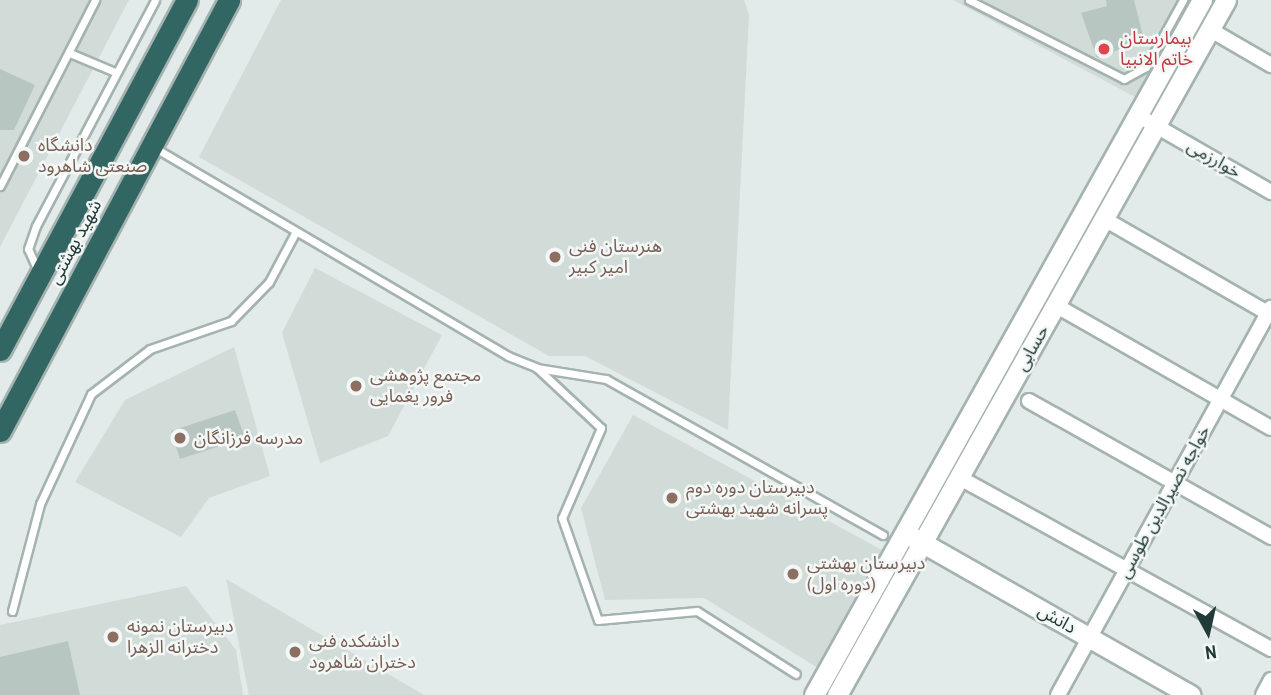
<!DOCTYPE html>
<html>
<head>
<meta charset="utf-8">
<style>
  body { margin:0 }
  #map { position:relative; width:1271px; height:695px; overflow:hidden; background:#e2ebe9; font-family:"Archivo Narrow","Noto Sans Arabic",sans-serif }
  div>[style] { position:absolute }
  .built>* { inset:0; background:#d1dbd8 }
  .building>* { inset:0; background:#b8c6c2 }
  .roads { filter:drop-shadow(2px 0 #a5b3b0) drop-shadow(-2px 0 #a5b3b0) drop-shadow(0 2px #a5b3b0) drop-shadow(0 -2px #a5b3b0) }
  .lane>* { height:7px; margin:-3.5px; padding:0 3.5px; transform-origin:3.5px; border-radius:3.5px; background:#fff }
  .street>* { height:14px; margin:-7px; padding:0 7px; transform-origin:7px; border-radius:7px; background:#fff }
  .secondary>* { height:19px; margin:-9.5px; padding:0 9.5px; transform-origin:9.5px; border-radius:9.5px; background:#fff }
  .highway>* { height:21px; margin:-10.5px; padding:0 10.5px; transform-origin:10.5px; border-radius:10.5px; background:#316663 }
  .dots>* { width:19px; height:19px; translate:-50% -50%; box-sizing:border-box; border:4px solid #f3f8f6; border-radius:50% }
  span { translate:-50% -50%; white-space:nowrap; text-align:center; line-height:1.15; -webkit-text-stroke:5px #f3f8f6; paint-order:stroke }
  .health-label { font-size:18px; color:#be3a42 }
  .left { translate:0 -50%; text-align:left }
  .education-label { font-size:18px; color:#785e54 }
  .street-label { font-size:18px; color:#233b38 }
  .north { position:absolute; left:1173px; top:597px; width:70px; height:70px; -webkit-text-stroke:5px #f3f8f6; paint-order:stroke; rotate:172deg; font-size:19px; font-weight:700; line-height:28px; text-align:center; color:#233b38 }
  .north::after { content:''; display:block; margin:auto; width:24px; height:32px; background:#233b38; clip-path:polygon(50% 0,100% 100%,50% 72%,0 100%) }
</style>
</head>
<body>
<div id="map">
  <div class="built">
    <div style="clip-path:polygon(0 0,129px 0,0 247px)"></div>
    <div style="clip-path:polygon(281px 0,744px 0,749px 15px,728px 430px,585px 356px,549px 356px,199px 157px)"></div>
    <div style="clip-path:polygon(953px 0,1189px 0,1137px 98px)"></div>
    <div style="clip-path:polygon(315px 268px,442px 335px,388px 436px,320px 463px,282px 333px)"></div>
    <div style="clip-path:polygon(234px 347px,270px 476px,209px 498px,181px 537px,75px 482px,125px 400px)"></div>
    <div style="clip-path:polygon(633px 415px,882px 550px,818px 668px,704px 598px,605px 600px,581px 508px)"></div>
    <div style="clip-path:polygon(226px 579px,424px 695px,249px 695px)"></div>
    <div style="clip-path:polygon(186px 586px,236px 650px,243px 695px,0 695px,0 625px)"></div>
  </div>
  <div class="building">
    <div style="clip-path:polygon(1106px 0,1134px 0,1144px 40px,1097px 58px,1081px 13px,1107px 6px)"></div>
    <div style="clip-path:polygon(0 69px,35px 85px,14px 130px,0 130px)"></div>
    <div style="clip-path:polygon(235px 410px,245px 438px,180px 459px,171px 431px)"></div>
    <div style="clip-path:polygon(68px 641px,80px 695px,0 695px,0 657px)"></div>
  </div>
  <div class="roads">
    <div class="lane">
      <div style="left:969px;top:0;width:174px;rotate:27deg"></div>
      <div style="left:1124px;top:79px;width:25px;rotate:-29deg"></div>
      <div style="left:1146px;top:67px;width:77px;rotate:-61.1deg"></div>
      <div style="left:72px;top:54px;width:47px;rotate:22.7deg"></div>
      <div style="left:155px;top:148px;width:410px;rotate:30.5deg"></div>
      <div style="left:508px;top:356px;width:31px;rotate:22deg"></div>
      <div style="left:537px;top:368px;width:70px;rotate:9.1deg"></div>
      <div style="left:606px;top:379px;width:318px;rotate:29.4deg"></div>
      <div style="left:0;top:186px;width:209px;rotate:-62.9deg"></div>
      <div style="left:38px;top:271px;width:24px;rotate:-114deg"></div>
      <div style="left:28px;top:249px;width:24px;rotate:-71deg"></div>
      <div style="left:36px;top:226px;width:255px;rotate:-62.2deg"></div>
      <div style="left:538px;top:369px;width:86px;rotate:43.1deg"></div>
      <div style="left:601px;top:428px;width:98px;rotate:113.4deg"></div>
      <div style="left:562px;top:518px;width:108px;rotate:70.6deg"></div>
      <div style="left:598px;top:620px;width:99px;rotate:-5.2deg"></div>
      <div style="left:697px;top:611px;width:117px;rotate:32.5deg"></div>
      <div style="left:12px;top:611px;width:111px;rotate:-75.3deg"></div>
      <div style="left:40px;top:504px;width:121px;rotate:-65.1deg"></div>
      <div style="left:91px;top:394px;width:74px;rotate:-37.3deg"></div>
      <div style="left:150px;top:349px;width:86px;rotate:-19.1deg"></div>
      <div style="left:231px;top:321px;width:54px;rotate:-45.7deg"></div>
      <div style="left:269px;top:282px;width:55px;rotate:-62deg"></div>
    </div>
    <div class="street">
      <div style="left:1209px;top:29px;width:72px;rotate:30.1deg"></div>
      <div style="left:1137px;top:115px;width:155px;rotate:29.9deg"></div>
      <div style="left:1106px;top:220px;width:190px;rotate:29.9deg"></div>
      <div style="left:1057px;top:306px;width:246px;rotate:29.7deg"></div>
      <div style="left:1029px;top:401px;width:278px;rotate:29.3deg"></div>
      <div style="left:960px;top:478px;width:355px;rotate:28.8deg"></div>
      <div style="left:1058px;top:695px;width:442px;rotate:-61.2deg"></div>
      <div style="left:1263px;top:695px;width:17px;rotate:-62deg"></div>
    </div>
    <div class="secondary">
      <div style="left:914px;top:538px;width:318px;rotate:29.6deg"></div>
      <div style="left:814px;top:695px;width:796px;rotate:-60.83deg"></div>
      <div style="left:837px;top:695px;width:796px;rotate:-60.76deg"></div>
    </div>
    <div class="highway">
      <div style="left:0;top:350px;width:397px;rotate:-61.9deg"></div>
      <div style="left:0;top:431px;width:488px;rotate:-62deg"></div>
    </div>
  </div>
  <div class="dots">
    <div style="left:1104px;top:49px;background:#e0444e"></div>
    <div style="left:24px;top:156px;background:#8d6e63"></div>
    <div style="left:555px;top:257px;background:#8d6e63"></div>
    <div style="left:356px;top:386px;background:#8d6e63"></div>
    <div style="left:180px;top:438px;background:#8d6e63"></div>
    <div style="left:672px;top:498px;background:#8d6e63"></div>
    <div style="left:793px;top:574px;background:#8d6e63"></div>
    <div style="left:113px;top:637px;background:#8d6e63"></div>
    <div style="left:295px;top:652px;background:#8d6e63"></div>
  </div>
  <div class="health-label">
    <span class="left" style="left:1120px;top:49px">بیمارستان<br>خاتم الانبیا</span>
  </div>
  <div class="education-label">
    <span class="left" style="left:38px;top:156px">دانشگاه<br>صنعتی شاهرود</span>
    <span class="left" style="left:569px;top:257px">هنرستان فنی<br>امیر کبیر</span>
    <span class="left" style="left:370px;top:386px">مجتمع پژوهشی<br>فرور یغمایی</span>
    <span class="left" style="left:194px;top:438px">مدرسه فرزانگان</span>
    <span class="left" style="left:686px;top:498px">دبیرستان دوره دوم<br>پسرانه شهید بهشتی</span>
    <span class="left" style="left:807px;top:574px">دبیرستان بهشتی<br>(دوره اول)</span>
    <span class="left" style="left:127px;top:637px">دبیرستان نمونه<br>دخترانه الزهرا</span>
    <span class="left" style="left:309px;top:652px">دانشکده فنی<br>دختران شاهرود</span>
  </div>
  <div class="street-label">
    <span style="left:1214px;top:159px;rotate:30deg">خوارزمی</span>
    <span style="left:75px;top:242px;rotate:-62deg">شهید بهشتی</span>
    <span style="left:1032px;top:348px;rotate:-60deg">حسابی</span>
    <span style="left:1164px;top:502px;rotate:-61deg">خواجه نصیرالدین طوسی</span>
    <span style="left:1057px;top:619px;rotate:30deg">دانش</span>
  </div>
  <div class="north">N</div>
</div>
</body>
</html>
